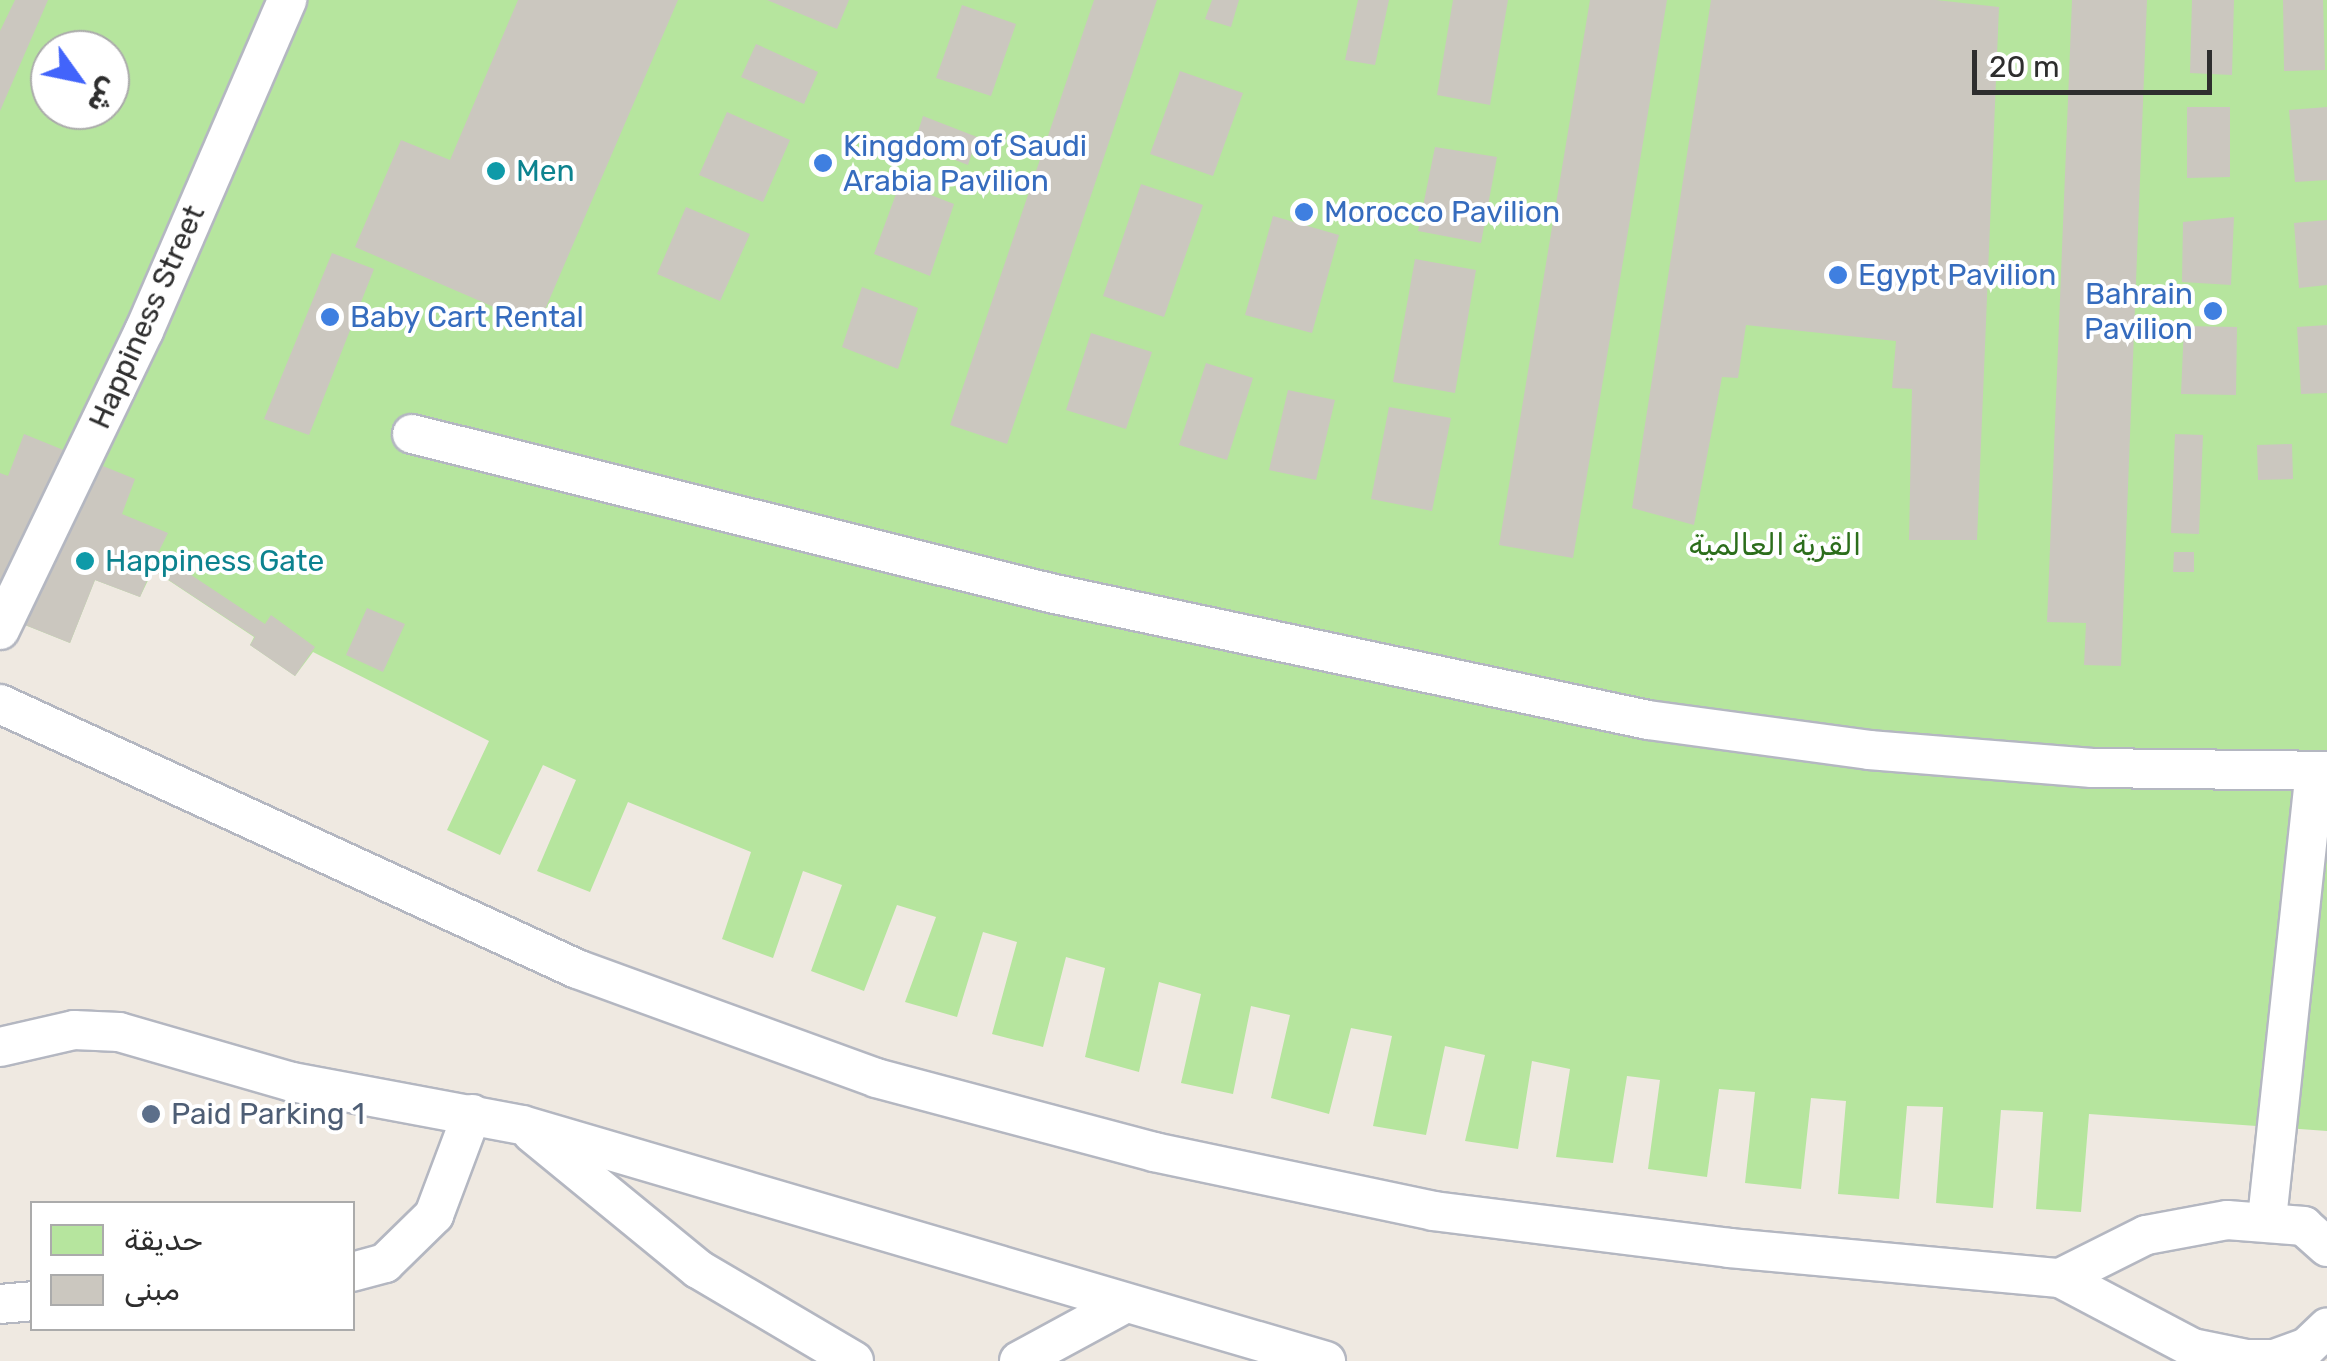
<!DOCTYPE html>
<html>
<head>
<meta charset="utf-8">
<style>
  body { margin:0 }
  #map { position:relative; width:2327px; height:1361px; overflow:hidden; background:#efe9e1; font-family:Rubik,"Noto Sans Arabic",sans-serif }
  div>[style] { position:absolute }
  .green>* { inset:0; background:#b6e59e }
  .building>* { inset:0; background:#cbc7bf }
  .roads { filter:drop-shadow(2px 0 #b4b7c1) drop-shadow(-2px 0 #b4b7c1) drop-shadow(0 2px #b4b7c1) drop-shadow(0 -2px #b4b7c1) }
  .service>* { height:38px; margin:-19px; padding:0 19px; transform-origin:19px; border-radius:19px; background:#fff }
  .dots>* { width:28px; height:28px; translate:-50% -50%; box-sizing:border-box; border:5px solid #fff; border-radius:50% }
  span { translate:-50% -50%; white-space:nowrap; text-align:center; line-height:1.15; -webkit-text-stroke:8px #fff; paint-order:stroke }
  .shop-label { font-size:30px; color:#366cbe }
  .left { translate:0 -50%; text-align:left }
  .right { translate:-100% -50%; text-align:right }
  .culture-label { font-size:30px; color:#0d838f }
  .street-label { font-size:30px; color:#2e2e2e }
  .park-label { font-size:30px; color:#2c6e1b }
  .service-label { font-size:30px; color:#4e5e75 }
  .legend { position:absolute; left:30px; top:1201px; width:325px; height:130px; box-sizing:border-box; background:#fff; border:2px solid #ababab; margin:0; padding:12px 18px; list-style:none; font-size:30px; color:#2e2e2e }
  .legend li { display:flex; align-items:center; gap:20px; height:50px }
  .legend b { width:50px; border:2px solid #ababab }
  .north { position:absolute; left:30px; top:30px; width:100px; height:100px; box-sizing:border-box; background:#fff; border:2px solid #ababab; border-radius:50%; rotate:123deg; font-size:28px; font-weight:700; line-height:40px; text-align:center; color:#2e2e2e }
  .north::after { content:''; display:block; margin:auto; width:35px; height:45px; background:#4264fb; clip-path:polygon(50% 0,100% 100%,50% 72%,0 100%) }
  .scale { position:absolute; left:1972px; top:50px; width:240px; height:45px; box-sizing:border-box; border:5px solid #2e2e2e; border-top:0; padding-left:12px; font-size:30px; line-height:35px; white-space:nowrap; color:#2e2e2e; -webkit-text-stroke:8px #fff; paint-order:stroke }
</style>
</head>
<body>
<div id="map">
  <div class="green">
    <div style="clip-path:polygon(evenodd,0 0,2327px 0,2327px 1131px,2089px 1114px,2081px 1212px,2036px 1209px,2043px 1112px,2001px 1110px,1993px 1208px,1936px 1203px,1943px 1107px,1907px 1106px,1899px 1199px,1838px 1194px,1846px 1101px,1811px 1098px,1801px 1189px,1745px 1183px,1755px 1092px,1719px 1089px,1707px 1177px,1648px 1169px,1660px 1080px,1627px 1076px,1613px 1163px,1556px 1157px,1570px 1069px,1532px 1061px,1518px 1149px,1465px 1141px,1485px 1055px,1445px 1046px,1426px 1135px,1373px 1126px,1392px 1036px,1351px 1028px,1329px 1114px,1271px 1098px,1290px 1015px,1251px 1006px,1233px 1094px,1181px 1083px,1201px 994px,1159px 982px,1139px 1072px,1085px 1057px,1105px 968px,1066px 957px,1043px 1047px,992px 1034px,1017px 942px,983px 932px,957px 1017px,905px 1002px,936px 917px,897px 905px,864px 991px,811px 971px,842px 885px,803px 871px,773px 958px,722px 939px,751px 852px,628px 802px,590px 892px,537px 871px,576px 780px,543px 765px,500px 855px,447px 830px,489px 741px,313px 652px,295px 676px,250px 645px,254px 637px,153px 570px,140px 597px,95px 580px,70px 643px,0 615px,0 0,50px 50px,110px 50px,110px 110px,50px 110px,50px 50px)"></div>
  </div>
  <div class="building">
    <div style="clip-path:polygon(15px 0,48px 0,0 111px,0 31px)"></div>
    <div style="clip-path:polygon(518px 0,678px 0,538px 326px,355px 247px,401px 140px,450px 160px)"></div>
    <div style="clip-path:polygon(767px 0,849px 0,837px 29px)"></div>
    <div style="clip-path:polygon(1094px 0,1157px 0,1007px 444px,950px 425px)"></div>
    <div style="clip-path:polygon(1212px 0,1239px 0,1231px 27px,1205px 19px)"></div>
    <div style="clip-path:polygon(1358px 0,1389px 0,1375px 65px,1345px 60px)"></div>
    <div style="clip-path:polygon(1453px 0,1508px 0,1490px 105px,1437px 95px)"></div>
    <div style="clip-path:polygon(1590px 0,1667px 0,1573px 558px,1499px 545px)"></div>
    <div style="clip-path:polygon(1711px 0,1936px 0,1999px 7px,1977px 540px,1909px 540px,1912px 389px,1892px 388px,1896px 341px,1746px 325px,1738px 378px,1722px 377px,1694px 525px,1632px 508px)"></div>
    <div style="clip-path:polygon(2072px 0,2147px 0,2121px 666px,2084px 665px,2086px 623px,2047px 622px)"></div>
    <div style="clip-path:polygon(2192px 0,2234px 0,2232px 75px,2190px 73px)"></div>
    <div style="clip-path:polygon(2283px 0,2323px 0,2325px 70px,2284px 71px)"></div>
    <div style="clip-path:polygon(962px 5px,1016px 24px,991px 96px,936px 78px)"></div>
    <div style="clip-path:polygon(756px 44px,818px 72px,804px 104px,741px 77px)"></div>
    <div style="clip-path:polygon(1180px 71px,1243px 93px,1213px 176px,1150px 154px)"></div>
    <div style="clip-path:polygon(2187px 107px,2230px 107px,2230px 177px,2187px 178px)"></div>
    <div style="clip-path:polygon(2327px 107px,2327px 180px,2295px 182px,2289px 110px)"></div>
    <div style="clip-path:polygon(727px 112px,790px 140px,763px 202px,699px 175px)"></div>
    <div style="clip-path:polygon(923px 116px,977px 137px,968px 165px,914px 144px)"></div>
    <div style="clip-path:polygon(1435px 147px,1497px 157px,1481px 243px,1418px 231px)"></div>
    <div style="clip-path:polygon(900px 183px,954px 204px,930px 276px,874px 254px)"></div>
    <div style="clip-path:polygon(1141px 184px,1203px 205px,1164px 317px,1103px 296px)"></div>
    <div style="clip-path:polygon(686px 207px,750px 234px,720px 301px,657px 274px)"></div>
    <div style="clip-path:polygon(1273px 216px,1339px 235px,1312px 333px,1245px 315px)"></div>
    <div style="clip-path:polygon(2234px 217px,2231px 285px,2182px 282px,2183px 222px)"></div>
    <div style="clip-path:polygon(2327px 220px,2327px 285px,2299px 288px,2294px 223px)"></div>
    <div style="clip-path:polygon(332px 253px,374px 269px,309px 435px,264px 419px)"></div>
    <div style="clip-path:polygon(1415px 259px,1476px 270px,1455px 393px,1393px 382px)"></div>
    <div style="clip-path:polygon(862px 287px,918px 308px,898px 369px,842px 347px)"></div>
    <div style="clip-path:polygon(2327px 325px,2327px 393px,2301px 394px,2297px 327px)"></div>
    <div style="clip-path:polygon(2184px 326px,2237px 327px,2236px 395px,2181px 394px)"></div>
    <div style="clip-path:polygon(1091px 333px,1152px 352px,1126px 429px,1066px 410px)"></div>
    <div style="clip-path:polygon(1206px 363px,1253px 378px,1227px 460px,1179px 445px)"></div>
    <div style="clip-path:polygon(1288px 390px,1335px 400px,1316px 480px,1269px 470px)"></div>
    <div style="clip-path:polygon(1389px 407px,1451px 418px,1432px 511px,1371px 499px)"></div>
    <div style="clip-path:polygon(24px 434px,135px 479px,122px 514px,168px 533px,158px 553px,265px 624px,271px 615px,315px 647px,295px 676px,250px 645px,255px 637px,152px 569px,140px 597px,95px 580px,70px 643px,0 615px,0 473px,8px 476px)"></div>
    <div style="clip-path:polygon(2175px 434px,2203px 435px,2199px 534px,2171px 533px)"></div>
    <div style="clip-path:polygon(2292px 444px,2293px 479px,2258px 480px,2257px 445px)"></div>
    <div style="clip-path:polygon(2174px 552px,2194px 552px,2194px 572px,2173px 572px)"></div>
    <div style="clip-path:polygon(367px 608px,405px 624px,383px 672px,346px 655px)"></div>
  </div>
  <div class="roads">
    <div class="service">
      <div style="left:412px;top:434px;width:658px;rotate:13.99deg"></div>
      <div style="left:1050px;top:593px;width:611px;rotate:11.99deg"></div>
      <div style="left:1648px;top:720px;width:223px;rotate:7.7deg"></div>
      <div style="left:1869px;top:750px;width:224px;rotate:4.6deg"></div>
      <div style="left:2092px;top:768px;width:235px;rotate:0.7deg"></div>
      <div style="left:0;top:630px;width:332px;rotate:-64.3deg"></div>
      <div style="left:144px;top:331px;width:361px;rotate:-66.6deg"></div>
      <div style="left:0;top:704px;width:635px;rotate:24.67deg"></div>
      <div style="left:577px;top:969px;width:318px;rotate:20deg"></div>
      <div style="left:876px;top:1078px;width:288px;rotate:14.9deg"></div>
      <div style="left:1154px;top:1152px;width:285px;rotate:11.9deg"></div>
      <div style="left:1433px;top:1211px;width:298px;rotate:7.1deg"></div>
      <div style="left:1729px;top:1248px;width:332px;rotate:5.2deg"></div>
      <div style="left:0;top:1047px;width:76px;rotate:-12.9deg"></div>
      <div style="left:74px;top:1030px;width:45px;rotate:2.5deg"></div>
      <div style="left:119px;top:1032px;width:180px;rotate:16.1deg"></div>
      <div style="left:292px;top:1082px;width:234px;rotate:10.6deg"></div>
      <div style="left:522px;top:1125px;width:838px;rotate:16.36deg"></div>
      <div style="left:532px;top:1133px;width:215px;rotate:39.3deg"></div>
      <div style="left:698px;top:1269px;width:181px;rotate:30.5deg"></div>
      <div style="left:2267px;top:1219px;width:450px;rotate:-83.9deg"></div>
      <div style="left:2327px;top:1247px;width:31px;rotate:-138deg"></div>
      <div style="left:2304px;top:1226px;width:77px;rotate:-175.5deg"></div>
      <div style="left:2227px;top:1220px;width:82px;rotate:169.5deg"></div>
      <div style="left:2146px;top:1235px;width:96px;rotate:153.4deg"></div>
      <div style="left:2060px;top:1278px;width:150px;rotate:27.8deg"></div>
      <div style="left:2193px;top:1348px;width:54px;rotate:11.7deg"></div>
      <div style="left:2246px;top:1359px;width:28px"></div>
      <div style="left:2274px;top:1359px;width:35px;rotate:-20deg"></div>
      <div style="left:2307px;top:1347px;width:28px;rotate:-44deg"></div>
      <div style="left:352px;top:1272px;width:34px;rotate:-15deg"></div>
      <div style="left:385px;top:1263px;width:69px;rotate:-44.4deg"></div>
      <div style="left:434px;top:1215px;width:108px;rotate:-69.4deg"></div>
      <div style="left:0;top:1304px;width:32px;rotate:-5deg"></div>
      <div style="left:1019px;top:1361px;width:119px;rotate:-28.5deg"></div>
    </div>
  </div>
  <div class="dots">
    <div style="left:823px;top:163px;background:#3f7fe0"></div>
    <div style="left:496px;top:171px;background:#0f9aa8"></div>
    <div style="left:1304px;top:212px;background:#3f7fe0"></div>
    <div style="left:1838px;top:275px;background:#3f7fe0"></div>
    <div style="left:2213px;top:311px;background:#3f7fe0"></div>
    <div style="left:330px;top:317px;background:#3f7fe0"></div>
    <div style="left:85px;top:561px;background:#0f9aa8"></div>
    <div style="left:151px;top:1114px;background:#5c6f8a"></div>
  </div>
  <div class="shop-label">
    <span class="left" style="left:843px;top:163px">Kingdom of Saudi<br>Arabia Pavilion</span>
    <span class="left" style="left:1324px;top:212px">Morocco Pavilion</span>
    <span class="left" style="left:1858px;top:275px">Egypt Pavilion</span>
    <span class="right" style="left:2193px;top:311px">Bahrain<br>Pavilion</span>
    <span class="left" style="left:350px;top:317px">Baby Cart Rental</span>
  </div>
  <div class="culture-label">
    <span class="left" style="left:516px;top:171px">Men</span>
    <span class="left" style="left:105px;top:561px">Happiness Gate</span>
  </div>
  <div class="street-label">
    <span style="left:147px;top:317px;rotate:-66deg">Happiness Street</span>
  </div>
  <div class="park-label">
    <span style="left:1775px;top:545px">القرية العالمية</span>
  </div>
  <div class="service-label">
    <span class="left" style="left:171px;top:1114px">Paid Parking 1</span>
  </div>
  <ul class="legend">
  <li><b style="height:28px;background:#b6e59e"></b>حديقة</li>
  <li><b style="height:28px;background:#cbc7bf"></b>مبنى</li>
  </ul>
  <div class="north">ش</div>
  <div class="scale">20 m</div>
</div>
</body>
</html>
